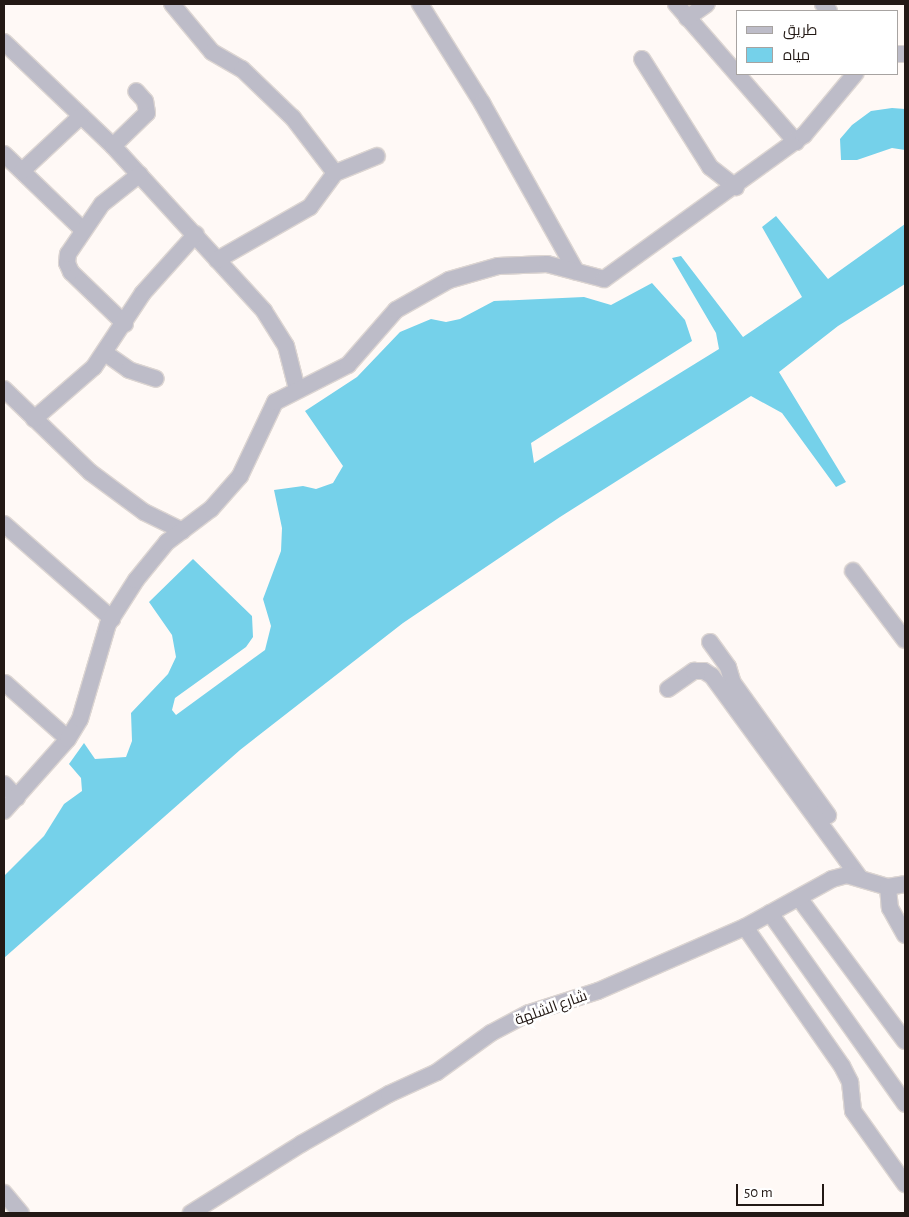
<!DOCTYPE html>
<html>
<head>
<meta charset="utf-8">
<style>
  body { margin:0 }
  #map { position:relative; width:909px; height:1217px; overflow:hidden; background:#fff9f6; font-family:"Alegreya Sans",Cairo,sans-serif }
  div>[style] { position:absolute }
  .water>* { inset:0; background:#75d1ea }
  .roads { filter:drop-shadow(1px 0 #dcd5d2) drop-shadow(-1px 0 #dcd5d2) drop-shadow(0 1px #dcd5d2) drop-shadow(0 -1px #dcd5d2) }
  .minor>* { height:16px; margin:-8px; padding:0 8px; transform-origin:8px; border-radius:8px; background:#bdbcc8 }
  span { translate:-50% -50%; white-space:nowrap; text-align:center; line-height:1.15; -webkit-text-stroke:5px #fff; paint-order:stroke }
  .street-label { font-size:15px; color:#231915 }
  .frame { position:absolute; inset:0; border:5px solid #231915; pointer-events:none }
  .legend { position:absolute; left:736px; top:10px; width:162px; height:65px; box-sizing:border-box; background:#fff; border:1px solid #a7a3a1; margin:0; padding:6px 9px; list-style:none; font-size:15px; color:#231915 }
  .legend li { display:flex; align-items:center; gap:10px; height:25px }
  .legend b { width:25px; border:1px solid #a7a3a1 }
  .scale { position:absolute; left:736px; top:1184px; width:88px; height:22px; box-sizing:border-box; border:2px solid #231915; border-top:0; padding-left:6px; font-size:15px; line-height:18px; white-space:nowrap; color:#231915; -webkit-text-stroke:4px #fff; paint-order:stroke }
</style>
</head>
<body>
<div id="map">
  <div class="water">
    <div style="clip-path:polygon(892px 108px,905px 109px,905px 150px,892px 148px,857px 160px,841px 160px,840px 139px,852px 125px,871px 111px)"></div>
    <div style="clip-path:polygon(776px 216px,828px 279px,905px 224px,905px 284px,838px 326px,779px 372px,846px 482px,836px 487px,782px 413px,751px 396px,560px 517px,403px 623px,240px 750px,4px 958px,4px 876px,44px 836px,64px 804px,82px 791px,81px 778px,69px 764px,84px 743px,95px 759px,126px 757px,132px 741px,131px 713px,168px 674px,176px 657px,172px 635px,149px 602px,193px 559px,252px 616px,253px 637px,246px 647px,175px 698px,172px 710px,176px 715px,265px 650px,271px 626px,263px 599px,281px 551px,282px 528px,274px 490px,303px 486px,316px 489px,333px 483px,343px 466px,305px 411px,357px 377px,400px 332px,431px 319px,446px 322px,460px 319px,494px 301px,584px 297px,611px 305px,652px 283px,685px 320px,692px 341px,531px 443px,534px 463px,719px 349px,716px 333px,672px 258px,681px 256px,743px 337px,802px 297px,762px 227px)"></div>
  </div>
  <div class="roads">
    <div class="minor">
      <div style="left:172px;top:4px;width:62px;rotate:50.2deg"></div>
      <div style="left:212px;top:52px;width:34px;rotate:30deg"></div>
      <div style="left:242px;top:69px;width:71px;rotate:43.9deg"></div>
      <div style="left:293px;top:118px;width:69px;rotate:52.6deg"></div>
      <div style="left:420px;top:4px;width:117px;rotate:57.9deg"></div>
      <div style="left:482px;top:103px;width:193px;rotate:60.8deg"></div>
      <div style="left:676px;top:4px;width:183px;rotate:49deg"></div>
      <div style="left:823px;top:4px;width:9px;rotate:49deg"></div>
      <div style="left:687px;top:18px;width:24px;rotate:-35deg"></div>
      <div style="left:4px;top:42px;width:151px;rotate:43.7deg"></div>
      <div style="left:113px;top:146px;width:224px;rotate:47.5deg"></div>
      <div style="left:264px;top:311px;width:41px;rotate:57.8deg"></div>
      <div style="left:286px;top:346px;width:44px;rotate:75.7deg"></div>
      <div style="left:898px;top:54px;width:7px"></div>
      <div style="left:642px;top:59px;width:128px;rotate:57.8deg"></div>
      <div style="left:710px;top:167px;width:33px;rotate:38deg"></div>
      <div style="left:113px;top:146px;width:47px;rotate:-44.1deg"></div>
      <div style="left:147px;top:113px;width:12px;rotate:-99deg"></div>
      <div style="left:145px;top:101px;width:13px;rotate:-132deg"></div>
      <div style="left:4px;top:154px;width:110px;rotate:43.9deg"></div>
      <div style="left:22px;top:171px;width:81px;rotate:-43deg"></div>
      <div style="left:217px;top:260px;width:107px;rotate:-29.7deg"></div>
      <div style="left:310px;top:207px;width:42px;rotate:-53.7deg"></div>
      <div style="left:335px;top:173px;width:45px;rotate:-22deg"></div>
      <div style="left:125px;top:324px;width:75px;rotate:-136.1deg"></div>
      <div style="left:71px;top:272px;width:10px;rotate:-114deg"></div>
      <div style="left:67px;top:263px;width:9px;rotate:-84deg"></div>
      <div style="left:68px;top:254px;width:60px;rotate:-55.8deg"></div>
      <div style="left:102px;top:204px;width:48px;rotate:-38.3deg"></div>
      <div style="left:105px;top:353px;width:29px;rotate:35deg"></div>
      <div style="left:129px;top:370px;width:28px;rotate:18deg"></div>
      <div style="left:4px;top:389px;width:120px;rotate:44deg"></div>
      <div style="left:90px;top:472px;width:67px;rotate:36.5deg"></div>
      <div style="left:144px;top:512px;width:43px;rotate:26deg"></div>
      <div style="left:34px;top:419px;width:79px;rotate:-40.9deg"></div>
      <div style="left:94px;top:367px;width:89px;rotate:-56.5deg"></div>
      <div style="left:143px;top:293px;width:79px;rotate:-48.1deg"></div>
      <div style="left:4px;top:524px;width:144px;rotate:41.3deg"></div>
      <div style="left:853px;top:571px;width:86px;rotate:53deg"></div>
      <div style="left:710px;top:642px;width:31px;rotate:54deg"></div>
      <div style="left:728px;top:667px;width:17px;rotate:73deg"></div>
      <div style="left:733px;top:683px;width:163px;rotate:54.3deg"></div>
      <div style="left:5px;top:683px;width:84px;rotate:41.6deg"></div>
      <div style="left:668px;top:689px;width:32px;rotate:-35deg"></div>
      <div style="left:694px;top:671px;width:10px"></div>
      <div style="left:704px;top:671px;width:9px;rotate:32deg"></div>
      <div style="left:712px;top:676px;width:250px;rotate:53.8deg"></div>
      <div style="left:4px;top:784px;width:19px;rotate:47deg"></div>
      <div style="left:4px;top:811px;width:96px;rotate:-48.4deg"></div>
      <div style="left:68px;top:739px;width:23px;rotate:-59deg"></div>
      <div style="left:80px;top:719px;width:99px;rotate:-73.6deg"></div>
      <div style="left:108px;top:624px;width:52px;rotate:-57.5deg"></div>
      <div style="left:136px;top:580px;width:49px;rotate:-50.8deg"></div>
      <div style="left:167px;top:542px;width:55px;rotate:-36.9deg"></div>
      <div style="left:211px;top:509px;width:44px;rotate:-48.7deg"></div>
      <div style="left:240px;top:476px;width:82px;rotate:-64.7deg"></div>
      <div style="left:275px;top:402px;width:82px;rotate:-26.9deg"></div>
      <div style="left:348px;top:365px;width:73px;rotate:-48.9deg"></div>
      <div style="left:396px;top:310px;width:61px;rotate:-29.5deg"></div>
      <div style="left:449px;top:280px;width:51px;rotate:-15.9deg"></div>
      <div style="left:498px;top:266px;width:49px;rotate:-2.3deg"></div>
      <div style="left:547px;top:264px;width:59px;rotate:14.7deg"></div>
      <div style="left:604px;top:279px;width:246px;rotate:-35.8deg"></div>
      <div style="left:804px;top:135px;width:80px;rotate:-50.1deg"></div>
      <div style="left:888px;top:887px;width:21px;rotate:85deg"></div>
      <div style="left:890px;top:908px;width:31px;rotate:61deg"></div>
      <div style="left:799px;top:898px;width:178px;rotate:53.5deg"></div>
      <div style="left:770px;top:913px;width:234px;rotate:54.7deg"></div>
      <div style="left:745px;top:927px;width:169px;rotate:55.1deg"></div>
      <div style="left:842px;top:1066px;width:18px;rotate:63deg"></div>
      <div style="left:850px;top:1082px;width:29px;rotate:84deg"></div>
      <div style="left:853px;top:1111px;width:90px;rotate:54.5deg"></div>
      <div style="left:4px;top:1193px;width:26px;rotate:50deg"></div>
      <div style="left:191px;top:1213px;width:130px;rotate:-32.1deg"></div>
      <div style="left:301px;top:1144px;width:101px;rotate:-29.6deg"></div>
      <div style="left:389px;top:1094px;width:53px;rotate:-24.6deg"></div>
      <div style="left:437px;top:1072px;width:67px;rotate:-35.8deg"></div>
      <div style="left:491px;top:1033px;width:43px;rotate:-27.8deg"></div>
      <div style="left:529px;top:1013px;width:72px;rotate:-17.7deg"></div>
      <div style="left:598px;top:991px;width:160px;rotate:-23.5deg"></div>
      <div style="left:745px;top:927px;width:99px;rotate:-28.9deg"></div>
      <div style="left:832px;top:879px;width:16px;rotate:-15deg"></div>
      <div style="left:847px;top:875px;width:43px;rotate:16.3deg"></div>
      <div style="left:888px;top:887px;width:17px;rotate:-10deg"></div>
    </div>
  </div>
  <div class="street-label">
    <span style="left:551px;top:1008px;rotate:-20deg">شارع الشلهة</span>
  </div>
  <div class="frame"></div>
  <ul class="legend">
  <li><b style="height:6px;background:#bdbcc8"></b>طريق</li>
  <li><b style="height:14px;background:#75d1ea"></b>مياه</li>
  </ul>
  <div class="scale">50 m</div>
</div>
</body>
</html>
